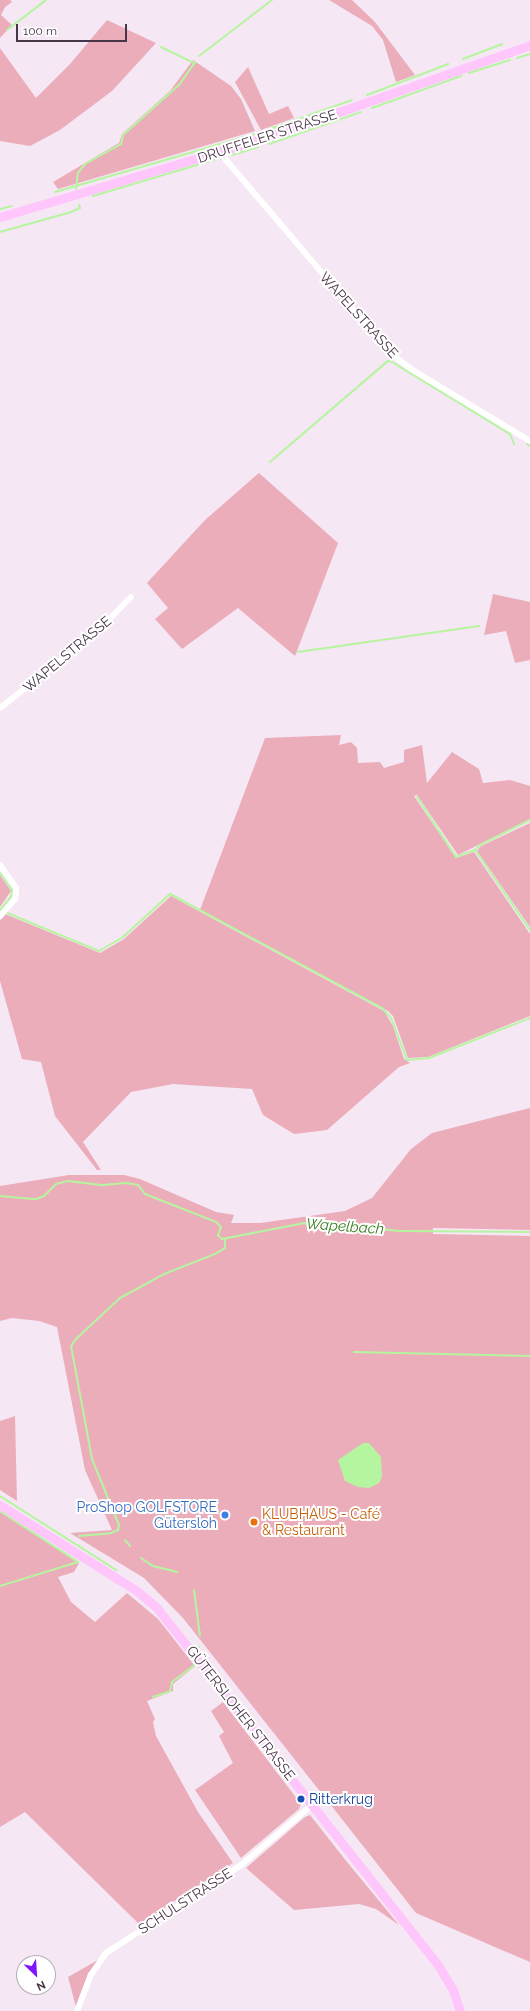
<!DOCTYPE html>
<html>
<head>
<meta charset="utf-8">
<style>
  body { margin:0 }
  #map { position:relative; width:530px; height:2011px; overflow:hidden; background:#f5e7f4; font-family:Raleway,sans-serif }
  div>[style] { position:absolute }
  .green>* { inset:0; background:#ecadbb }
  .water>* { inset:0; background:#b6f59f }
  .stream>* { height:2px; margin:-1px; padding:0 1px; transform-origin:1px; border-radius:1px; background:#b6f59f }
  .street>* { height:6px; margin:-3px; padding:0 3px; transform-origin:3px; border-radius:3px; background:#fff }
  .secondary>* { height:9px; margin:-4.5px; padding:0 4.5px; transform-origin:4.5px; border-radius:4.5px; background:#ffc6fb }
  .dots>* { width:11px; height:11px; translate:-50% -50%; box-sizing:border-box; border:2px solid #fff; border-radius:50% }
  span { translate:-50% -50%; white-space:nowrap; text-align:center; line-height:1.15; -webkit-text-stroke:4px #fff; paint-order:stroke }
  .street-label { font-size:14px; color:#473548 }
  .shop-label { font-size:14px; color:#366cbe }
  .right { translate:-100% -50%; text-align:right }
  .food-label { font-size:14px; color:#c56008 }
  .left { translate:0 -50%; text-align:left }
  .transit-label { font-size:14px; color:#164399 }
  .water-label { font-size:15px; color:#38801f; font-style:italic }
  .north { position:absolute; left:16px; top:1955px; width:40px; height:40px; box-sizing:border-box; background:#fff; border:1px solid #b5aeb6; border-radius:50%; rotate:155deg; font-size:11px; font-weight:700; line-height:16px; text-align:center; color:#473548 }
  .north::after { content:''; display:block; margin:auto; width:14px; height:18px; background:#8213ff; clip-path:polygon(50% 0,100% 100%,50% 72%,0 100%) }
  .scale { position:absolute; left:16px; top:24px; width:111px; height:18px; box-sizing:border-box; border:2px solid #473548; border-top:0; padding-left:5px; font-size:12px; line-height:14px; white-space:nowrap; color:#473548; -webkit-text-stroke:3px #fff; paint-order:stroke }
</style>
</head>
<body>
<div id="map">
  <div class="green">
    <div style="clip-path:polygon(0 0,10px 0,12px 2px,5px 7px,1px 15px,12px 25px,0 38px)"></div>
    <div style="clip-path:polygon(329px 0,352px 0,375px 22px,415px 75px,396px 82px,383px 40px,372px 26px)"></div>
    <div style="clip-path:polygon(107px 20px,156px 43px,112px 91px,60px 130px,30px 146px,0 141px,0 48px,36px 98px,70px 64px)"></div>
    <div style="clip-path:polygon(193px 60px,231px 86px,241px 99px,255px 131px,58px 189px,53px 182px,119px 143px,122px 134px,170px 91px)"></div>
    <div style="clip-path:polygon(248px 67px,269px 114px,288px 106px,294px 118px,261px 130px,235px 82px)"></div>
    <div style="clip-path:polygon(259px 473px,338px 543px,295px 656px,238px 608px,182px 649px,155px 619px,168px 608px,147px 583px,205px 520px)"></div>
    <div style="clip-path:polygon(493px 594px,530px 602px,530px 660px,515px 663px,506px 631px,484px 635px)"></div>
    <div style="clip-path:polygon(341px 735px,339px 745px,351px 742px,357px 748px,358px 763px,380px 762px,384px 768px,404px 762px,404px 750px,422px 745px,427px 783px,452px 752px,479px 769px,483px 783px,510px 780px,530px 786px,530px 819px,458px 855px,417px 795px,414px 796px,456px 858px,474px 852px,530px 934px,530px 1016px,428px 1057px,408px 1058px,393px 1016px,388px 1011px,200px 910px,265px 738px)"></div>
    <div style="clip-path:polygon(530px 823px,530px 927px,477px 851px,481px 846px)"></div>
    <div style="clip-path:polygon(0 875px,11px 891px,0 907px)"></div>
    <div style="clip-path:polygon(171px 896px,384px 1011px,393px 1026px,404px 1059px,410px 1063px,399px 1067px,327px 1130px,294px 1134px,263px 1115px,252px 1089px,173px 1084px,131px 1092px,83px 1142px,101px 1170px,97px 1170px,55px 1116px,41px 1062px,22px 1059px,0 981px,0 920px,5px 914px,100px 953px,124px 939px)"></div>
    <div style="clip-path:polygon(530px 1108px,530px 1230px,433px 1228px,433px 1234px,530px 1236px,530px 1962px,416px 1913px,183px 1618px,144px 1578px,70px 1533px,112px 1530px,85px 1470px,57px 1327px,39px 1321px,12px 1318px,0 1321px,0 1186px,69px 1175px,124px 1175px,140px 1179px,216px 1212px,234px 1215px,231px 1223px,260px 1223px,345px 1211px,372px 1198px,411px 1149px,432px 1133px)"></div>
    <div style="clip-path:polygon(15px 1416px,17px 1501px,0 1490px,0 1421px)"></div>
    <div style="clip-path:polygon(0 1512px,79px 1563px,74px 1572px,58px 1577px,71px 1602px,95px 1622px,127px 1593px,158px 1619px,195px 1666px,173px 1684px,173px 1691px,147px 1701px,155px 1719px,153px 1722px,156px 1736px,198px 1812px,233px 1863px,139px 1924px,25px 1812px,0 1827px)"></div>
    <div style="clip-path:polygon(223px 1702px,301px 1804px,299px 1809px,241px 1858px,195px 1790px,233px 1763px,219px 1736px,224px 1732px,211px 1711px)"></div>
    <div style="clip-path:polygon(310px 1815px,347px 1862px,399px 1925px,376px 1909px,359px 1904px,294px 1910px,246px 1868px,305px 1817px)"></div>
    <div style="clip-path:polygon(98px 1960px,88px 1974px,76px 2007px,68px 1977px)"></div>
  </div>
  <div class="water">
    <div style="clip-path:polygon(363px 1443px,369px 1443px,381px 1457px,382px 1477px,379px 1483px,369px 1488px,358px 1487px,345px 1481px,338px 1460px)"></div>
  </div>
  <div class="stream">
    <div style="left:7px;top:30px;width:49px;rotate:-37.6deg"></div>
    <div style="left:161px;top:47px;width:37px;rotate:26deg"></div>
    <div style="left:199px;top:56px;width:92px;rotate:-37.5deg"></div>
    <div style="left:517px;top:58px;width:14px;rotate:-17deg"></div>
    <div style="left:463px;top:59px;width:42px;rotate:-21deg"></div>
    <div style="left:469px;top:73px;width:43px;rotate:-17.6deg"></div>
    <div style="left:367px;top:95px;width:87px;rotate:-20.9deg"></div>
    <div style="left:372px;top:108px;width:95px;rotate:-19.8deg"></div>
    <div style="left:264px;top:131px;width:93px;rotate:-19.4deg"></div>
    <div style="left:269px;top:144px;width:97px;rotate:-19.2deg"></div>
    <div style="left:232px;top:155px;width:27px;rotate:-17deg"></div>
    <div style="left:76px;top:189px;width:16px;rotate:-83deg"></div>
    <div style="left:78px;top:173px;width:11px;rotate:-52deg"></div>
    <div style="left:85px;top:164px;width:41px;rotate:-29.1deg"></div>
    <div style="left:121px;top:144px;width:9px;rotate:-77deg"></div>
    <div style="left:123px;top:135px;width:75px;rotate:-41.8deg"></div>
    <div style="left:179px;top:85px;width:28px;rotate:-55deg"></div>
    <div style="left:55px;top:192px;width:207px;rotate:-16.2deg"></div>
    <div style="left:93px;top:196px;width:129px;rotate:-16.6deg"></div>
    <div style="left:0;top:209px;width:12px;rotate:-14deg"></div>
    <div style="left:0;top:232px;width:74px;rotate:-15.7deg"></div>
    <div style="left:71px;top:212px;width:10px;rotate:-24deg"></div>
    <div style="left:80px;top:208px;width:3px;rotate:-108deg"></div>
    <div style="left:527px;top:444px;width:4px;rotate:34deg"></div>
    <div style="left:270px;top:462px;width:155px;rotate:-40.6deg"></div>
    <div style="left:388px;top:361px;width:4px;rotate:14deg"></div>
    <div style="left:392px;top:362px;width:138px;rotate:31.4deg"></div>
    <div style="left:510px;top:434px;width:11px;rotate:68deg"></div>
    <div style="left:298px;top:652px;width:183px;rotate:-8.2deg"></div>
    <div style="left:417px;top:797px;width:72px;rotate:57deg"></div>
    <div style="left:456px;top:857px;width:20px;rotate:-20deg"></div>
    <div style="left:530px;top:820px;width:56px;rotate:153.4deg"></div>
    <div style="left:480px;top:845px;width:7px;rotate:135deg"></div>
    <div style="left:475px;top:850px;width:97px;rotate:55.5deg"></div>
    <div style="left:0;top:873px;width:21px;rotate:55deg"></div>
    <div style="left:12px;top:890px;width:7px;rotate:98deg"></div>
    <div style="left:11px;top:897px;width:17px;rotate:130deg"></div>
    <div style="left:7px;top:913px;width:100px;rotate:22.4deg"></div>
    <div style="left:99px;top:951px;width:28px;rotate:-30deg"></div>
    <div style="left:123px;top:937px;width:64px;rotate:-42.5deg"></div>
    <div style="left:170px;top:894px;width:241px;rotate:28.3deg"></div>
    <div style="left:382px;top:1008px;width:13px;rotate:48deg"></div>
    <div style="left:391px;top:1018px;width:45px;rotate:69.1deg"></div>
    <div style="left:407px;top:1060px;width:22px;rotate:-5deg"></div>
    <div style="left:429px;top:1058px;width:109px;rotate:-21.6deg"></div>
    <div style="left:0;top:1196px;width:36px;rotate:5deg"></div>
    <div style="left:36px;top:1199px;width:9px;rotate:-21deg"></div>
    <div style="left:44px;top:1196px;width:17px;rotate:-45deg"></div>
    <div style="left:56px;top:1184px;width:12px;rotate:-14deg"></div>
    <div style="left:68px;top:1181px;width:35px;rotate:7deg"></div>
    <div style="left:103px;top:1185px;width:23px;rotate:-5deg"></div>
    <div style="left:126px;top:1183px;width:12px;rotate:9deg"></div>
    <div style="left:138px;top:1185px;width:11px;rotate:52deg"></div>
    <div style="left:145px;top:1194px;width:76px;rotate:21.5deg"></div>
    <div style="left:216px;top:1222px;width:7px;rotate:45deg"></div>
    <div style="left:221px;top:1227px;width:9px;rotate:111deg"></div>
    <div style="left:218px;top:1235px;width:6px;rotate:45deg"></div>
    <div style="left:222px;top:1239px;width:84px;rotate:-11deg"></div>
    <div style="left:304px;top:1223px;width:11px;rotate:27deg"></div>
    <div style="left:314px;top:1228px;width:41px;rotate:-2.8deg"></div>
    <div style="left:355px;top:1226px;width:44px;rotate:6.5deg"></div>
    <div style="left:399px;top:1231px;width:131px;rotate:0.4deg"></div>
    <div style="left:354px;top:1352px;width:176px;rotate:1.3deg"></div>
    <div style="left:0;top:1496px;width:138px;rotate:32.5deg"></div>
    <div style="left:0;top:1511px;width:93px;rotate:33.2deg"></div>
    <div style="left:78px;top:1562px;width:82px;rotate:162.9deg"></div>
    <div style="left:79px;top:1536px;width:32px;rotate:-5deg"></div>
    <div style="left:111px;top:1533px;width:8px;rotate:-23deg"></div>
    <div style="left:118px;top:1530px;width:5px;rotate:-79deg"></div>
    <div style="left:119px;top:1525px;width:71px;rotate:-112.2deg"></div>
    <div style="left:92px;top:1459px;width:115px;rotate:-100.5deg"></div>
    <div style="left:71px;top:1346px;width:9px;rotate:-54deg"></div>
    <div style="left:76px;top:1339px;width:60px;rotate:-43deg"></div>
    <div style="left:120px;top:1298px;width:50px;rotate:-28.6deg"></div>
    <div style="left:164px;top:1274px;width:55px;rotate:-21.4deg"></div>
    <div style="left:215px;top:1254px;width:12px;rotate:-31deg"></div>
    <div style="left:225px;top:1248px;width:9px;rotate:-90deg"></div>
    <div style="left:125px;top:1540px;width:8px;rotate:50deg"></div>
    <div style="left:141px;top:1558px;width:14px;rotate:34deg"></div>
    <div style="left:153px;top:1566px;width:25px;rotate:14deg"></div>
    <div style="left:194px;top:1590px;width:46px;rotate:82.6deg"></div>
    <div style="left:198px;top:1647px;width:1px"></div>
    <div style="left:153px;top:1697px;width:18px;rotate:-19deg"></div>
    <div style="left:170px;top:1691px;width:9px;rotate:-77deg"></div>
    <div style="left:172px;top:1682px;width:30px;rotate:-37deg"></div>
  </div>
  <div class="street">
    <div style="left:222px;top:151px;width:10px;rotate:66deg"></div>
    <div style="left:226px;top:160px;width:253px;rotate:49.6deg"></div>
    <div style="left:390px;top:353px;width:26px;rotate:37deg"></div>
    <div style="left:411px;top:369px;width:139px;rotate:31.2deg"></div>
    <div style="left:0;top:708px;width:122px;rotate:-38deg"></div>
    <div style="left:96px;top:633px;width:50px;rotate:-45.8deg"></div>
    <div style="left:0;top:865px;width:28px;rotate:55deg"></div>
    <div style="left:16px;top:888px;width:4px;rotate:90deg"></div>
    <div style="left:16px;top:892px;width:7px;rotate:98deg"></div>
    <div style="left:15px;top:899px;width:23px;rotate:131deg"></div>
    <div style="left:77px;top:2011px;width:39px;rotate:-69deg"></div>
    <div style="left:91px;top:1975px;width:27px;rotate:-56deg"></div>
    <div style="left:106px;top:1953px;width:160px;rotate:-33deg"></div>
    <div style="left:240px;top:1866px;width:94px;rotate:-40.3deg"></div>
  </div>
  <div class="secondary">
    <div style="left:0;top:217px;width:273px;rotate:-16.6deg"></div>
    <div style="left:262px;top:139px;width:284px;rotate:-19.3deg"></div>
    <div style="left:0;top:1505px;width:162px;rotate:32.1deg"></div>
    <div style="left:137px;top:1591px;width:26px;rotate:40deg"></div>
    <div style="left:157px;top:1608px;width:454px;rotate:51.8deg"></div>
    <div style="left:438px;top:1965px;width:29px;rotate:59deg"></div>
    <div style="left:453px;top:1990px;width:22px;rotate:72deg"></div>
  </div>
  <div class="dots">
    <div style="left:225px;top:1515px;background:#3f7fe0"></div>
    <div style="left:254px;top:1522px;background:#e8710a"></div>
    <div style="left:301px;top:1799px;background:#1a4fb4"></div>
  </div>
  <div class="street-label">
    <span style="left:267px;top:136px;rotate:-18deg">DRUFFELER STRASSE</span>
    <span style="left:359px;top:315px;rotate:48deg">WAPELSTRASSE</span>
    <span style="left:67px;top:654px;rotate:-40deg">WAPELSTRASSE</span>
    <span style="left:241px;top:1713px;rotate:52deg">GÜTERSLOHER STRASSE</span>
    <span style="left:185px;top:1901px;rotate:-33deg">SCHULSTRASSE</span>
  </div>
  <div class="shop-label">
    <span class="right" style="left:217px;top:1515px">ProShop GOLFSTORE<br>Gütersloh</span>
  </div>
  <div class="food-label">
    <span class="left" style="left:262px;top:1522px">KLUBHAUS - Café<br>&amp; Restaurant</span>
  </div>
  <div class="transit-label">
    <span class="left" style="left:309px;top:1799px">Ritterkrug</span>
  </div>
  <div class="water-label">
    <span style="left:345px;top:1227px;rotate:4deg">Wapelbach</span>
  </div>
  <div class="north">N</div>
  <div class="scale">100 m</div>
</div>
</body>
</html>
